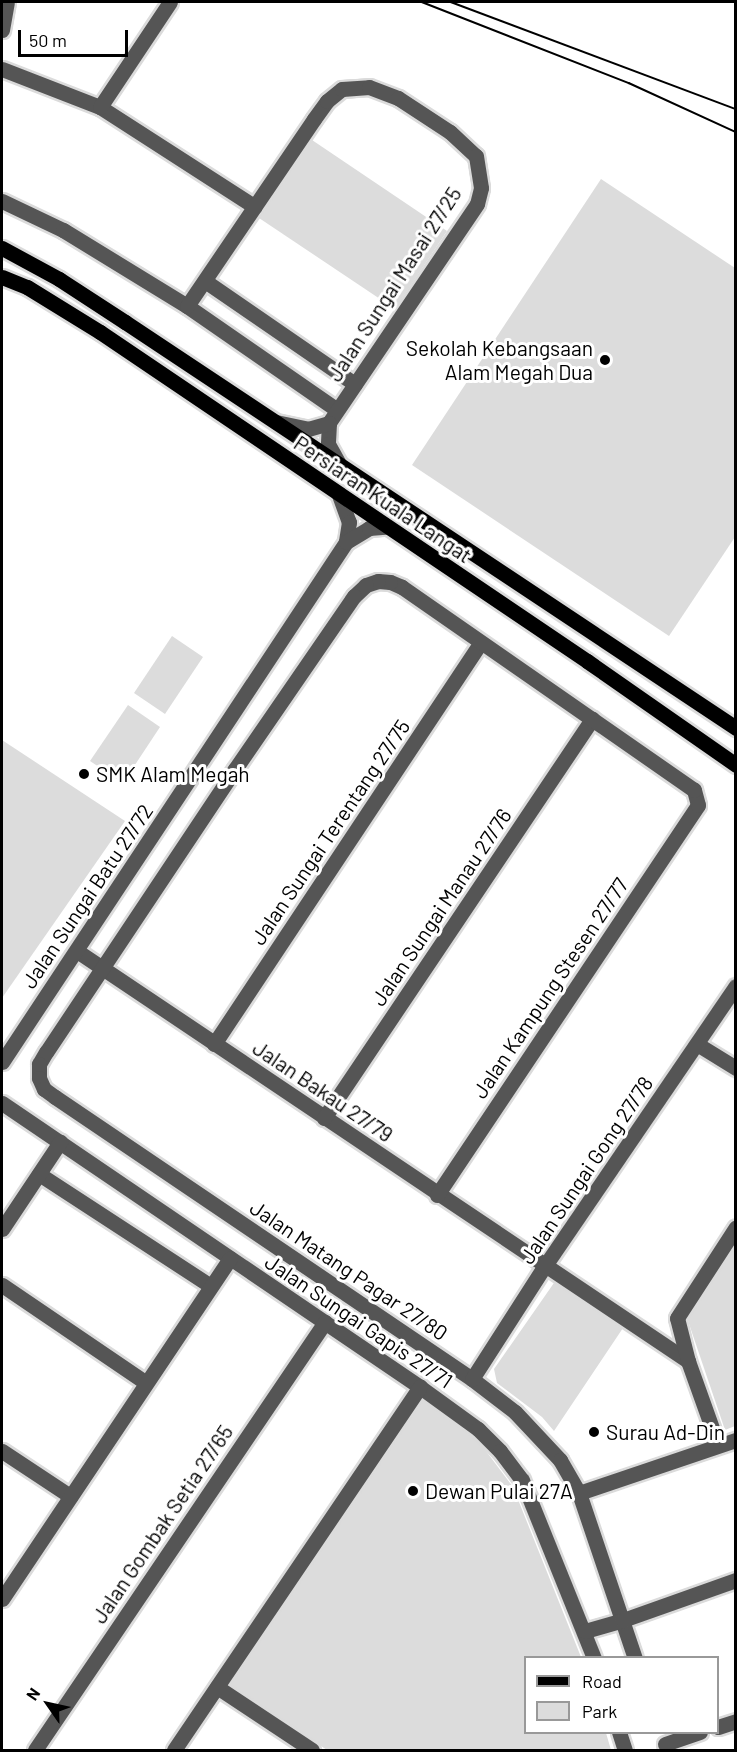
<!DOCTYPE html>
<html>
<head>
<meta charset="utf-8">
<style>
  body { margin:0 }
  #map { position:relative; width:737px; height:1752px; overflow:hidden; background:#fff; font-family:Barlow,sans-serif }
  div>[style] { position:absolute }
  .green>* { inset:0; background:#dcdcdc }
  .roads { filter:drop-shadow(2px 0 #dbdbdb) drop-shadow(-2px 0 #dbdbdb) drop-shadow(0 2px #dbdbdb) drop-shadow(0 -2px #dbdbdb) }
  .minor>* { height:15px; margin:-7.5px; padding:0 7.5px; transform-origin:7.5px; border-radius:7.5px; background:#555 }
  .major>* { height:15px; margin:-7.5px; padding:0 7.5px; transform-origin:7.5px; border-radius:7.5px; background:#000 }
  .tram>* { height:1.5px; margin:-0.75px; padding:0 0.75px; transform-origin:0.75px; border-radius:0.75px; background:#000 }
  .dots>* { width:16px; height:16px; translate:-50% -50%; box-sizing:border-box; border:3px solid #fff; border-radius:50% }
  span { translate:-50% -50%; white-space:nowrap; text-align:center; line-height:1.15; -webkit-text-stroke:6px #fff; paint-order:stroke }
  .street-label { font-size:21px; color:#000 }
  .poi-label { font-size:21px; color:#000 }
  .right { translate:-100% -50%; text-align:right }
  .left { translate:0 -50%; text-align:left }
  .frame { position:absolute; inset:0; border:3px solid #000; pointer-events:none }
  .legend { position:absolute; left:524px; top:1656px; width:195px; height:78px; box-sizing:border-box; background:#fff; border:2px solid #999; margin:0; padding:8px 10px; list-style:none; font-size:18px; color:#000 }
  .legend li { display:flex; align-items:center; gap:12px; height:30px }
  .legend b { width:30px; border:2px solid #999 }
  .north { position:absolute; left:18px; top:1674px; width:60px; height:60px; -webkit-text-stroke:4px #fff; paint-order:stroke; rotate:304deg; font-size:16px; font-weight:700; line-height:24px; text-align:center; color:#000 }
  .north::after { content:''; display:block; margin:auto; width:21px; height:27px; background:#000; clip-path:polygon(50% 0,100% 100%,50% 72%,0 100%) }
  .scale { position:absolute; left:18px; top:30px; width:110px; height:27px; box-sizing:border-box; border:3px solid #000; border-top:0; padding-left:8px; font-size:18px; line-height:21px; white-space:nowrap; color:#000; -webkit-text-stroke:4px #fff; paint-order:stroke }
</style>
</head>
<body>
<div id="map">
  <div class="green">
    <div style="clip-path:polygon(312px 140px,447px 231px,395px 309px,259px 218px)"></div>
    <div style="clip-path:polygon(601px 179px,735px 268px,735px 537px,669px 636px,412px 465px)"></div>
    <div style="clip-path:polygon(172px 636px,203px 657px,165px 714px,134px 693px)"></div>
    <div style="clip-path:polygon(128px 705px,160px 727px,123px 783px,90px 761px)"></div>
    <div style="clip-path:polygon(2px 740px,125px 821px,2px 998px)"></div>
    <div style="clip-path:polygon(735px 1245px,735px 1426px,725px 1430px,687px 1318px)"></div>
    <div style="clip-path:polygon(556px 1280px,625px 1325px,554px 1431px,542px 1417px,497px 1383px,494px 1369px)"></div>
    <div style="clip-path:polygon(420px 1398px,474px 1435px,513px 1487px,581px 1657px,526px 1658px,526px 1732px,606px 1733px,611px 1750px,327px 1750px,228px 1685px)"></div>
  </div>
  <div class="roads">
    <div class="minor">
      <div style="left:2px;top:30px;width:28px;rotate:-80deg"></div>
      <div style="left:2px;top:69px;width:105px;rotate:21.2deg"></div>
      <div style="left:100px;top:107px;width:184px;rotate:32.8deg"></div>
      <div style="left:100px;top:107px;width:126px;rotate:-56.3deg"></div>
      <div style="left:2px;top:201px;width:68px;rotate:25.4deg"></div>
      <div style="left:63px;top:230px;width:145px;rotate:31.5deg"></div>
      <div style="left:187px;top:306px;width:181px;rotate:34.7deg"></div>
      <div style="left:205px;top:281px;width:182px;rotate:34.5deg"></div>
      <div style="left:187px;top:306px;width:226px;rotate:-55.8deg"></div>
      <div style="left:314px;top:119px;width:22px;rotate:-54deg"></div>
      <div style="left:327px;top:101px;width:19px;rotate:-39deg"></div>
      <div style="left:342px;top:89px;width:27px;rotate:-4deg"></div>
      <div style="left:369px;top:87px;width:31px;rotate:21deg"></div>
      <div style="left:398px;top:98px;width:62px;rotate:33.2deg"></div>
      <div style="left:450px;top:132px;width:35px;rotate:43deg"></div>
      <div style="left:476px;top:156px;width:32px;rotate:81deg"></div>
      <div style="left:481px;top:188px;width:16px;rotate:104deg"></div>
      <div style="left:477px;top:204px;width:264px;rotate:124.1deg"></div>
      <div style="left:329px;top:423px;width:21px;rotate:93deg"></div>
      <div style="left:328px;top:444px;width:26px;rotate:61deg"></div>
      <div style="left:276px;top:422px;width:33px;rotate:12deg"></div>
      <div style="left:308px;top:429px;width:22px;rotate:-16deg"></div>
      <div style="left:339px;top:495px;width:29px;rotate:70deg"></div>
      <div style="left:349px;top:522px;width:20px;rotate:99deg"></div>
      <div style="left:77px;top:951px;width:736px;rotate:33.86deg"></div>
      <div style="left:688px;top:1361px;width:89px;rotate:70.3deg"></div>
      <div style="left:214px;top:1044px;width:480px;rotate:-56.4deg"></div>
      <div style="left:697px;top:1044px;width:46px;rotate:31.6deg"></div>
      <div style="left:2px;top:1062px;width:623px;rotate:-56.51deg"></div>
      <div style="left:346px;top:542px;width:27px;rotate:-31deg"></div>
      <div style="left:369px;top:528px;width:16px;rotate:-4deg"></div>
      <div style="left:2px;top:1103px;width:505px;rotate:34.19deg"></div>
      <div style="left:420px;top:1387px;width:72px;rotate:35.9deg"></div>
      <div style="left:478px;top:1429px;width:31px;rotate:45deg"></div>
      <div style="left:500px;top:1451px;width:36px;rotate:53deg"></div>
      <div style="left:522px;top:1480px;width:192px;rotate:68deg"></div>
      <div style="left:324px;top:1118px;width:481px;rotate:-56.1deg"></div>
      <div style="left:39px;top:1174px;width:205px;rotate:33.1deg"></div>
      <div style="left:437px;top:1195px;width:469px;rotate:-56.2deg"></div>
      <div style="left:698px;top:805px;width:16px;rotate:-105deg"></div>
      <div style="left:694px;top:790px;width:356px;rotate:-145.2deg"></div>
      <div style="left:402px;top:587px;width:13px;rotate:-157deg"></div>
      <div style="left:390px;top:582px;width:12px;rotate:-175deg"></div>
      <div style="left:378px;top:581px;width:13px;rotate:162deg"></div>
      <div style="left:366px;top:585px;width:16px;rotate:137deg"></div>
      <div style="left:354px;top:596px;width:210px;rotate:124.5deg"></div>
      <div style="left:235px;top:769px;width:340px;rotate:123.7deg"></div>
      <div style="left:46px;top:1052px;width:14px;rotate:120deg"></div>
      <div style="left:39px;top:1064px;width:14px;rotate:90deg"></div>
      <div style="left:39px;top:1078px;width:12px;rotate:66deg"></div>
      <div style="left:44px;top:1089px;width:14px;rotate:36deg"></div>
      <div style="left:55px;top:1097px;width:503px;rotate:34.07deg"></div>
      <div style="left:472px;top:1379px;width:54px;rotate:37.5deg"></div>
      <div style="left:515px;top:1412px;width:66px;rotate:46.8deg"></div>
      <div style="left:560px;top:1460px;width:38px;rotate:60deg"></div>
      <div style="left:579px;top:1493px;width:174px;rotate:71.3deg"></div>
      <div style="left:2px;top:1229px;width:105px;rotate:-56.3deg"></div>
      <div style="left:2px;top:1285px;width:174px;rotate:34.2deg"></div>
      <div style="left:688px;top:1361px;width:44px;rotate:-104.3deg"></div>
      <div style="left:677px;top:1318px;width:108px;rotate:-57deg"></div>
      <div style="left:472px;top:1379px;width:133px;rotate:-57.3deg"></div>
      <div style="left:544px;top:1267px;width:340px;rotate:-55.7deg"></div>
      <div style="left:2px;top:1451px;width:82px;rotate:33.5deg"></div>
      <div style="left:579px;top:1493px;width:166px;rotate:-18.7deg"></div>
      <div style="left:2px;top:1599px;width:410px;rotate:-56.2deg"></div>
      <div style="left:585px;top:1631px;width:40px;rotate:-16deg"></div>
      <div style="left:623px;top:1620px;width:120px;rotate:-19.5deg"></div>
      <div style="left:217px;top:1687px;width:114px;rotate:33.6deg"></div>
      <div style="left:718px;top:1727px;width:19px;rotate:-18deg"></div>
      <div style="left:619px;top:1732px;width:19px;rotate:72deg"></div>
      <div style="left:665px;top:1744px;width:37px;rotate:-19deg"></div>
      <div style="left:35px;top:1750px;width:517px;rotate:-55.88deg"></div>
      <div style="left:174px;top:1750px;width:439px;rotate:-55.9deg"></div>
    </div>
    <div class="major">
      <div style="left:2px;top:248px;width:65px;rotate:28.5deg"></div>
      <div style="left:59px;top:279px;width:79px;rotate:33.1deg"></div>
      <div style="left:125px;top:322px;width:734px;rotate:33.6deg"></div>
      <div style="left:2px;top:277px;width:27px;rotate:22deg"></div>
      <div style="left:27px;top:287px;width:86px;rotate:31.7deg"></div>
      <div style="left:100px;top:332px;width:588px;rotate:34.04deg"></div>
      <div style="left:587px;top:661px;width:182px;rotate:34.9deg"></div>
    </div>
  </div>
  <div class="tram">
    <div style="left:422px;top:2px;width:222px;rotate:21.4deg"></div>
    <div style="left:629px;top:83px;width:118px;rotate:24.6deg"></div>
    <div style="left:451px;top:2px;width:304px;rotate:20.6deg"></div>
  </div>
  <div class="dots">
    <div style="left:605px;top:360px;background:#000"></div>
    <div style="left:84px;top:774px;background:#000"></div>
    <div style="left:594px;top:1432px;background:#000"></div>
    <div style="left:413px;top:1491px;background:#000"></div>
  </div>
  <div class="street-label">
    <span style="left:394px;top:284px;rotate:-57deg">Jalan Sungai Masai 27/25</span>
    <span style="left:383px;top:499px;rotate:34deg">Persiaran Kuala Langat</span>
    <span style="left:330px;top:832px;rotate:-56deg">Jalan Sungai Terentang 27/75</span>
    <span style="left:87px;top:896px;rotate:-56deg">Jalan Sungai Batu 27/72</span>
    <span style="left:441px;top:907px;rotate:-56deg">Jalan Sungai Manau 27/76</span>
    <span style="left:550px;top:988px;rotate:-56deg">Jalan Kampung Stesen 27/77</span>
    <span style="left:323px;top:1091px;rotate:34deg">Jalan Bakau 27/79</span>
    <span style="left:586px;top:1170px;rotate:-56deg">Jalan Sungai Gong 27/78</span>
    <span style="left:349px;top:1270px;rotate:34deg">Jalan Matang Pagar 27/80</span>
    <span style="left:359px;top:1321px;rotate:34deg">Jalan Sungai Gapis 27/71</span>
    <span style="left:162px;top:1524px;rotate:-56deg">Jalan Gombak Setia 27/65</span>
  </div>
  <div class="poi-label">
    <span class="right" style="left:593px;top:360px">Sekolah Kebangsaan<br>Alam Megah Dua</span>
    <span class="left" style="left:96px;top:774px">SMK Alam Megah</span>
    <span class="left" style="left:606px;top:1432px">Surau Ad-Din</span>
    <span class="left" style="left:425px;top:1491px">Dewan Pulai 27A</span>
  </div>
  <div class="frame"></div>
  <ul class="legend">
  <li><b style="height:8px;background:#000"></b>Road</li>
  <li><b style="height:16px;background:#dcdcdc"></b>Park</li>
  </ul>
  <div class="north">N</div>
  <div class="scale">50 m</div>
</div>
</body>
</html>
